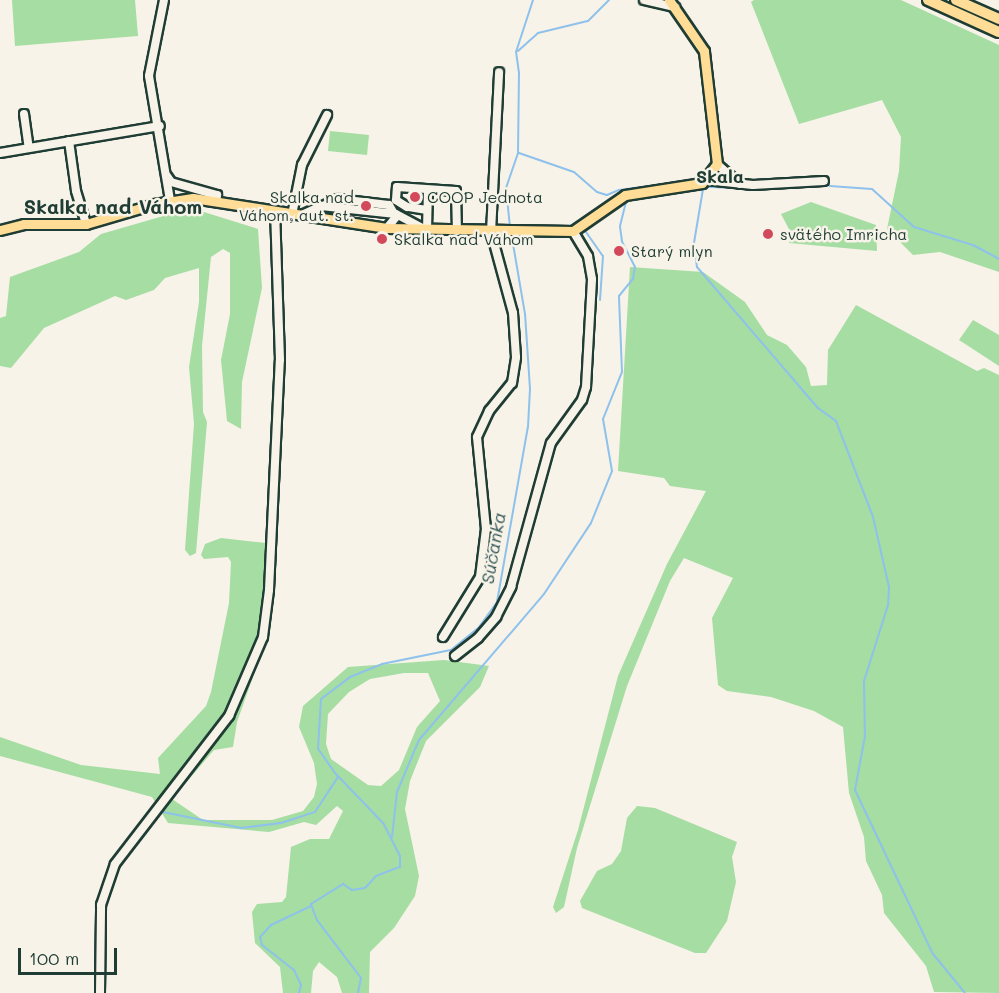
<!DOCTYPE html>
<html>
<head>
<meta charset="utf-8">
<style>
  body { margin:0 }
  #map { position:relative; width:999px; height:993px; overflow:hidden; background:#f7f3e8; font-family:Mali,sans-serif }
  div>[style] { position:absolute }
  .green>* { inset:0; background:#a5dda2 }
  .stream>* { height:2px; margin:-1px; padding:0 1px; transform-origin:1px; border-radius:1px; background:#8ec1eb }
  .roads { filter:drop-shadow(2px 0 #1f3d34) drop-shadow(-2px 0 #1f3d34) drop-shadow(0 2px #1f3d34) drop-shadow(0 -2px #1f3d34) }
  .minor>* { height:8px; margin:-4px; padding:0 4px; transform-origin:4px; border-radius:4px; background:#f7f3e8 }
  .major>* { height:9px; margin:-4.5px; padding:0 4.5px; transform-origin:4.5px; border-radius:4.5px; background:#ffdd96 }
  .highway>* { height:10px; margin:-5px; padding:0 5px; transform-origin:5px; border-radius:5px; background:#ffdd96 }
  .dots>* { width:16px; height:16px; translate:-50% -50%; box-sizing:border-box; border:3px solid #f7f3e8; border-radius:50% }
  span { translate:-50% -50%; white-space:nowrap; text-align:center; line-height:1.15; -webkit-text-stroke:5px #f7f3e8; paint-order:stroke }
  .poi-label { font-size:16px; color:#1f3d34 }
  .right { translate:-100% -50%; text-align:right }
  .left { translate:0 -50%; text-align:left }
  .neighbourhood-label { font-size:18px; color:#1f3d34; font-weight:700 }
  .water-label { font-size:18px; color:#355759; font-style:italic }
  .quarter-label { font-size:20px; color:#1f3d34; font-weight:700 }
  .scale { position:absolute; left:18px; top:948px; width:99px; height:27px; box-sizing:border-box; border:3px solid #1f3d34; border-top:0; padding-left:8px; font-size:18px; line-height:21px; white-space:nowrap; color:#1f3d34; -webkit-text-stroke:4px #f7f3e8; paint-order:stroke }
</style>
</head>
<body>
<div id="map">
  <div class="green">
    <div style="clip-path:polygon(12px 0,135px 0,138px 36px,15px 46px)"></div>
    <div style="clip-path:polygon(754px 0,901px 0,999px 45px,999px 272px,940px 252px,913px 255px,887px 229px,899px 171px,901px 137px,882px 100px,799px 124px,751px 2px)"></div>
    <div style="clip-path:polygon(330px 131px,369px 135px,367px 155px,328px 151px)"></div>
    <div style="clip-path:polygon(811px 202px,876px 225px,877px 251px,789px 243px,791px 233px,781px 214px)"></div>
    <div style="clip-path:polygon(191px 208px,258px 229px,262px 288px,242px 382px,241px 429px,227px 421px,221px 360px,230px 314px,230px 253px,223px 249px,211px 257px,202px 346px,203px 412px,207px 422px,196px 553px,190px 556px,185px 550px,194px 424px,189px 367px,199px 302px,199px 268px,165px 278px,154px 290px,126px 300px,115px 296px,44px 328px,11px 368px,0 366px,0 318px,6px 316px,10px 277px,79px 252px,101px 234px)"></div>
    <div style="clip-path:polygon(630px 267px,703px 272px,745px 302px,767px 335px,787px 345px,806px 367px,811px 386px,827px 385px,828px 350px,856px 305px,977px 371px,984px 368px,999px 375px,999px 993px,934px 992px,926px 966px,884px 913px,882px 895px,866px 861px,864px 837px,849px 793px,843px 727px,814px 711px,771px 697px,727px 691px,718px 685px,712px 618px,733px 578px,684px 558px,670px 581px,627px 686px,577px 848px,564px 907px,556px 913px,553px 907px,578px 830px,618px 676px,667px 564px,706px 491px,670px 486px,664px 478px,618px 471px)"></div>
    <div style="clip-path:polygon(973px 320px,999px 335px,999px 366px,959px 340px)"></div>
    <div style="clip-path:polygon(evenodd,221px 538px,266px 543px,258px 663px,237px 722px,233px 747px,214px 750px,172px 799px,203px 820px,272px 820px,303px 811px,314px 797px,317px 784px,314px 763px,299px 727px,303px 706px,348px 667px,444px 660px,489px 666px,480px 687px,426px 741px,410px 781px,405px 809px,419px 876px,415px 896px,394px 928px,370px 952px,369px 993px,342px 993px,337px 977px,319px 962px,313px 971px,311px 993px,283px 993px,280px 967px,255px 943px,252px 912px,257px 904px,282px 902px,286px 897px,291px 847px,310px 839px,329px 839px,343px 811px,337px 806px,316px 825px,304px 822px,269px 832px,168px 823px,152px 797px,0 756px,0 737px,81px 765px,160px 774px,158px 758px,206px 706px,211px 692px,229px 603px,231px 562px,228px 557px,204px 559px,201px 555px,205px 544px,221px 538px,404px 673px,428px 673px,440px 701px,417px 727px,399px 770px,381px 786px,368px 785px,331px 759px,326px 744px,328px 714px,349px 692px,370px 679px,404px 673px)"></div>
    <div style="clip-path:polygon(637px 806px,655px 808px,737px 842px,732px 857px,736px 882px,727px 921px,706px 953px,695px 953px,582px 908px,580px 901px,597px 871px,612px 864px,621px 851px,627px 818px)"></div>
  </div>
  <div class="stream">
    <div style="left:518px;top:51px;width:27px;rotate:-42deg"></div>
    <div style="left:538px;top:33px;width:51px;rotate:-13.5deg"></div>
    <div style="left:588px;top:21px;width:30px;rotate:-45deg"></div>
    <div style="left:519px;top:153px;width:58px;rotate:19.1deg"></div>
    <div style="left:574px;top:172px;width:30px;rotate:41deg"></div>
    <div style="left:597px;top:192px;width:10px;rotate:17deg"></div>
    <div style="left:607px;top:195px;width:13px;rotate:-23deg"></div>
    <div style="left:619px;top:190px;width:4px;rotate:56deg"></div>
    <div style="left:830px;top:186px;width:42px;rotate:4.1deg"></div>
    <div style="left:872px;top:189px;width:57px;rotate:42.1deg"></div>
    <div style="left:914px;top:227px;width:62px;rotate:17deg"></div>
    <div style="left:973px;top:245px;width:30px;rotate:28deg"></div>
    <div style="left:709px;top:187px;width:24px;rotate:2deg"></div>
    <div style="left:703px;top:189px;width:55px;rotate:99.5deg"></div>
    <div style="left:694px;top:243px;width:24px;rotate:83deg"></div>
    <div style="left:697px;top:267px;width:186px;rotate:49.4deg"></div>
    <div style="left:818px;top:408px;width:22px;rotate:36deg"></div>
    <div style="left:836px;top:421px;width:103px;rotate:68.9deg"></div>
    <div style="left:873px;top:517px;width:72px;rotate:77.1deg"></div>
    <div style="left:889px;top:587px;width:18px;rotate:93deg"></div>
    <div style="left:888px;top:605px;width:80px;rotate:107.5deg"></div>
    <div style="left:864px;top:681px;width:55px;rotate:89deg"></div>
    <div style="left:865px;top:736px;width:55px;rotate:100.5deg"></div>
    <div style="left:855px;top:790px;width:182px;rotate:64.6deg"></div>
    <div style="left:933px;top:954px;width:50px;rotate:50.6deg"></div>
    <div style="left:619px;top:190px;width:70px;rotate:-7.4deg"></div>
    <div style="left:746px;top:190px;width:76px;rotate:-3deg"></div>
    <div style="left:510px;top:227px;width:39px;rotate:-96deg"></div>
    <div style="left:506px;top:188px;width:37px;rotate:-71deg"></div>
    <div style="left:518px;top:153px;width:80px;rotate:-89.3deg"></div>
    <div style="left:519px;top:73px;width:21px;rotate:-98deg"></div>
    <div style="left:516px;top:52px;width:55px;rotate:-71.9deg"></div>
    <div style="left:586px;top:232px;width:29px;rotate:55deg"></div>
    <div style="left:603px;top:256px;width:44px;rotate:93.9deg"></div>
    <div style="left:163px;top:812px;width:80px;rotate:11.6deg"></div>
    <div style="left:241px;top:828px;width:40px;rotate:-7.1deg"></div>
    <div style="left:281px;top:823px;width:36px;rotate:-18deg"></div>
    <div style="left:315px;top:812px;width:42px;rotate:-56.7deg"></div>
    <div style="left:392px;top:837px;width:45px;rotate:-83.7deg"></div>
    <div style="left:397px;top:792px;width:56px;rotate:-67.1deg"></div>
    <div style="left:419px;top:740px;width:192px;rotate:-49.4deg"></div>
    <div style="left:544px;top:594px;width:85px;rotate:-56.5deg"></div>
    <div style="left:591px;top:523px;width:56px;rotate:-68deg"></div>
    <div style="left:612px;top:471px;width:53px;rotate:-99.8deg"></div>
    <div style="left:603px;top:419px;width:51px;rotate:-68deg"></div>
    <div style="left:622px;top:372px;width:76px;rotate:-92.3deg"></div>
    <div style="left:619px;top:296px;width:22px;rotate:-51deg"></div>
    <div style="left:633px;top:279px;width:12px;rotate:-81deg"></div>
    <div style="left:635px;top:267px;width:29px;rotate:-117deg"></div>
    <div style="left:622px;top:241px;width:15px;rotate:-98deg"></div>
    <div style="left:620px;top:226px;width:25px;rotate:-76deg"></div>
    <div style="left:299px;top:993px;width:8px;rotate:-76deg"></div>
    <div style="left:301px;top:985px;width:17px;rotate:-115deg"></div>
    <div style="left:294px;top:970px;width:41px;rotate:-142deg"></div>
    <div style="left:262px;top:945px;width:8px;rotate:-104deg"></div>
    <div style="left:260px;top:937px;width:16px;rotate:-47deg"></div>
    <div style="left:271px;top:925px;width:44px;rotate:-25.4deg"></div>
    <div style="left:358px;top:993px;width:15px;rotate:-79deg"></div>
    <div style="left:361px;top:978px;width:73px;rotate:-127.2deg"></div>
    <div style="left:317px;top:920px;width:17px;rotate:-111deg"></div>
    <div style="left:311px;top:904px;width:38px;rotate:-32deg"></div>
    <div style="left:343px;top:884px;width:11px;rotate:34deg"></div>
    <div style="left:352px;top:890px;width:13px;rotate:-9deg"></div>
    <div style="left:365px;top:888px;width:16px;rotate:-47deg"></div>
    <div style="left:376px;top:876px;width:26px;rotate:-21deg"></div>
    <div style="left:400px;top:867px;width:11px;rotate:-90deg"></div>
    <div style="left:400px;top:856px;width:37px;rotate:-117deg"></div>
    <div style="left:383px;top:823px;width:69px;rotate:-133.8deg"></div>
    <div style="left:335px;top:773px;width:29px;rotate:-125deg"></div>
    <div style="left:318px;top:749px;width:50px;rotate:-86.6deg"></div>
    <div style="left:321px;top:699px;width:36px;rotate:-37deg"></div>
    <div style="left:350px;top:677px;width:35px;rotate:-22deg"></div>
    <div style="left:382px;top:664px;width:70px;rotate:-11.5deg"></div>
    <div style="left:451px;top:650px;width:36px;rotate:-39deg"></div>
    <div style="left:479px;top:627px;width:31px;rotate:-54deg"></div>
    <div style="left:497px;top:602px;width:178px;rotate:-80deg"></div>
    <div style="left:528px;top:427px;width:38px;rotate:-87deg"></div>
    <div style="left:530px;top:389px;width:75px;rotate:-93.8deg"></div>
    <div style="left:525px;top:314px;width:83px;rotate:-99.7deg"></div>
  </div>
  <div class="roads">
    <div class="minor">
      <div style="left:164px;top:0;width:77px;rotate:101.2deg"></div>
      <div style="left:149px;top:76px;width:126px;rotate:80.4deg"></div>
      <div style="left:644px;top:0;width:32px;rotate:13deg"></div>
      <div style="left:24px;top:114px;width:34px;rotate:82deg"></div>
      <div style="left:69px;top:141px;width:50px;rotate:82deg"></div>
      <div style="left:76px;top:191px;width:34px;rotate:73deg"></div>
      <div style="left:0;top:153px;width:162px;rotate:-9.6deg"></div>
      <div style="left:717px;top:164px;width:30px;rotate:41deg"></div>
      <div style="left:167px;top:176px;width:7px;rotate:56deg"></div>
      <div style="left:171px;top:182px;width:48px;rotate:15.8deg"></div>
      <div style="left:217px;top:195px;width:5px;rotate:101deg"></div>
      <div style="left:706px;top:180px;width:47px;rotate:6.1deg"></div>
      <div style="left:753px;top:185px;width:71px;rotate:-3.2deg"></div>
      <div style="left:323px;top:206px;width:17px;rotate:-25deg"></div>
      <div style="left:338px;top:199px;width:51px;rotate:6.7deg"></div>
      <div style="left:389px;top:205px;width:14px;rotate:60deg"></div>
      <div style="left:396px;top:217px;width:14px;rotate:129deg"></div>
      <div style="left:427px;top:210px;width:20px;rotate:-171deg"></div>
      <div style="left:407px;top:207px;width:13px;rotate:-148deg"></div>
      <div style="left:396px;top:200px;width:13px;rotate:-86deg"></div>
      <div style="left:397px;top:187px;width:59px;rotate:3.9deg"></div>
      <div style="left:456px;top:191px;width:40px;rotate:88.6deg"></div>
      <div style="left:292px;top:215px;width:51px;rotate:-78.7deg"></div>
      <div style="left:302px;top:165px;width:56px;rotate:-63.4deg"></div>
      <div style="left:302px;top:215px;width:21px;rotate:-25deg"></div>
      <div style="left:321px;top:206px;width:75px;rotate:6.1deg"></div>
      <div style="left:396px;top:214px;width:32px;rotate:28deg"></div>
      <div style="left:427px;top:230px;width:40px;rotate:-88.6deg"></div>
      <div style="left:443px;top:637px;width:70px;rotate:-58.3deg"></div>
      <div style="left:480px;top:577px;width:48px;rotate:-82.9deg"></div>
      <div style="left:486px;top:529px;width:92px;rotate:-95.6deg"></div>
      <div style="left:477px;top:437px;width:29px;rotate:-65deg"></div>
      <div style="left:489px;top:411px;width:36px;rotate:-51deg"></div>
      <div style="left:512px;top:383px;width:26px;rotate:-81deg"></div>
      <div style="left:516px;top:357px;width:44px;rotate:-93.9deg"></div>
      <div style="left:513px;top:313px;width:84px;rotate:-105.2deg"></div>
      <div style="left:491px;top:232px;width:160px;rotate:-87.1deg"></div>
      <div style="left:455px;top:656px;width:29px;rotate:-38deg"></div>
      <div style="left:478px;top:638px;width:28px;rotate:-49deg"></div>
      <div style="left:496px;top:617px;width:34px;rotate:-63deg"></div>
      <div style="left:511px;top:587px;width:149px;rotate:-74.5deg"></div>
      <div style="left:551px;top:443px;width:53px;rotate:-54.2deg"></div>
      <div style="left:582px;top:400px;width:14px;rotate:-73deg"></div>
      <div style="left:586px;top:387px;width:108px;rotate:-86.8deg"></div>
      <div style="left:592px;top:279px;width:23px;rotate:-100deg"></div>
      <div style="left:588px;top:256px;width:29px;rotate:-121deg"></div>
      <div style="left:100px;top:993px;width:88px;rotate:-89.3deg"></div>
      <div style="left:101px;top:905px;width:43px;rotate:-71.1deg"></div>
      <div style="left:115px;top:864px;width:187px;rotate:-52.4deg"></div>
      <div style="left:229px;top:716px;width:86px;rotate:-66.7deg"></div>
      <div style="left:263px;top:637px;width:47px;rotate:-82.7deg"></div>
      <div style="left:269px;top:590px;width:230px;rotate:-87.3deg"></div>
      <div style="left:280px;top:360px;width:149px;rotate:-91.9deg"></div>
    </div>
    <div class="major">
      <div style="left:0;top:230px;width:25px;rotate:-14deg"></div>
      <div style="left:24px;top:224px;width:62px"></div>
      <div style="left:86px;top:224px;width:71px;rotate:-16.4deg"></div>
      <div style="left:154px;top:204px;width:39px;rotate:-9deg"></div>
      <div style="left:193px;top:198px;width:196px;rotate:8.8deg"></div>
      <div style="left:387px;top:228px;width:186px;rotate:0.9deg"></div>
      <div style="left:573px;top:231px;width:63px;rotate:-34.7deg"></div>
      <div style="left:625px;top:195px;width:78px;rotate:-8.9deg"></div>
      <div style="left:702px;top:183px;width:24px;rotate:-52deg"></div>
      <div style="left:717px;top:164px;width:114px;rotate:-96.6deg"></div>
      <div style="left:704px;top:51px;width:62px;rotate:-124.5deg"></div>
    </div>
    <div class="highway">
      <div style="left:928px;top:0;width:78px;rotate:24.3deg"></div>
      <div style="left:956px;top:0;width:47px;rotate:23.8deg"></div>
    </div>
  </div>
  <div class="dots">
    <div style="left:415px;top:197px;background:#d1495b"></div>
    <div style="left:366px;top:206px;background:#d1495b"></div>
    <div style="left:768px;top:234px;background:#d1495b"></div>
    <div style="left:382px;top:239px;background:#d1495b"></div>
    <div style="left:619px;top:251px;background:#d1495b"></div>
  </div>
  <div class="poi-label">
    <span class="right" style="left:354px;top:206px">Skalka nad<br>Váhom, aut. st.</span>
    <span class="left" style="left:427px;top:197px">COOP Jednota</span>
    <span class="left" style="left:780px;top:234px">svätého Imricha</span>
    <span class="left" style="left:394px;top:239px">Skalka nad Váhom</span>
    <span class="left" style="left:631px;top:251px">Starý mlyn</span>
  </div>
  <div class="neighbourhood-label">
    <span style="left:720px;top:176px">Skala</span>
  </div>
  <div class="water-label">
    <span style="left:493px;top:548px;rotate:-80deg">Súčanka</span>
  </div>
  <div class="quarter-label">
    <span style="left:113px;top:206px">Skalka nad Váhom</span>
  </div>
  <div class="scale">100 m</div>
</div>
</body>
</html>
